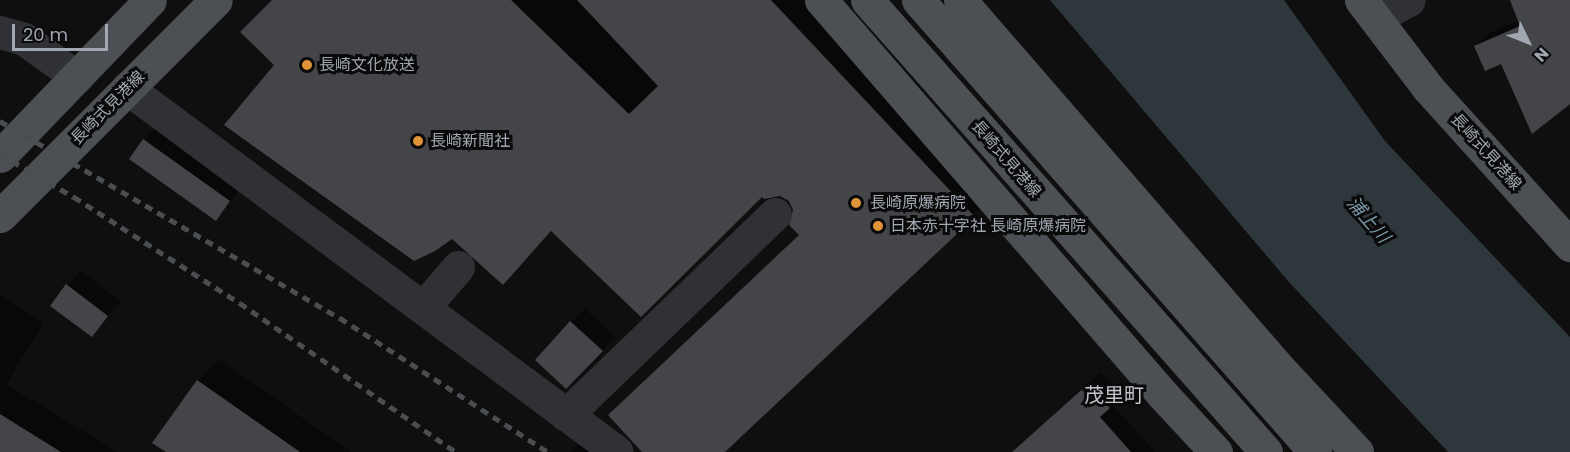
<!DOCTYPE html>
<html>
<head>
<meta charset="utf-8">
<style>
  body { margin:0 }
  #map { position:relative; width:1570px; height:452px; overflow:hidden; background:#0f0f10; font-family:Poppins,"Noto Sans JP",sans-serif }
  div>[style] { position:absolute }
  .water>* { inset:0; background:#2e373c }
  .shadow>* { inset:0; background:#0007 }
  .building>* { inset:0; background:#434548 }
  .minor>* { height:33px; margin:-16.5px; padding:0 16.5px; transform-origin:16.5px; border-radius:16.5px; background:#303135 }
  .major>* { height:33px; margin:-16.5px; padding:0 16.5px; transform-origin:16.5px; border-radius:16.5px; background:#4c4f53 }
  .rail>* { height:4.5px; margin-top:-2.25px; transform-origin:0; background:repeating-linear-gradient(90deg,#4b4e51 0 8px,transparent 0 14px) }
  .dots>* { width:16px; height:16px; translate:-50% -50%; box-sizing:border-box; border:3px solid #0a0a0b; border-radius:50% }
  span { translate:-50% -50%; white-space:nowrap; text-align:center; line-height:1.15; -webkit-text-stroke:6px #0a0a0b; paint-order:stroke }
  .poi-label { font-size:16px; color:#a1a7b0 }
  .left { translate:0 -50%; text-align:left }
  .street-label { font-size:16px; color:#a1a7b0 }
  .water-label { font-size:18px; color:#7a99a9; font-style:italic }
  .quarter-label { font-size:20px; color:#c2c6cc }
  .north { position:absolute; left:1498px; top:12px; width:60px; height:60px; -webkit-text-stroke:4px #0a0a0b; paint-order:stroke; rotate:133deg; font-size:16px; font-weight:700; line-height:24px; text-align:center; color:#a1a7b0 }
  .north::after { content:''; display:block; margin:auto; width:21px; height:27px; background:#a1a7b0; clip-path:polygon(50% 0,100% 100%,50% 72%,0 100%) }
  .scale { position:absolute; left:12px; top:24px; width:96px; height:27px; box-sizing:border-box; border:3px solid #a1a7b0; border-top:0; padding-left:8px; font-size:18px; line-height:21px; white-space:nowrap; color:#a1a7b0; -webkit-text-stroke:4px #0a0a0b; paint-order:stroke }
</style>
</head>
<body>
<div id="map">
  <div class="water">
    <div style="clip-path:polygon(1050px 0,1284px 0,1385px 141px,1570px 337px,1570px 452px,1448px 452px,1288px 281px)"></div>
  </div>
  <div class="shadow">
    <div style="clip-path:polygon(274px 0,815px 0,996px 193px,723px 452px,644px 452px,800px 235px,790px 200px,780px 194px,762px 195px,553px 230px,503px 283px,276px 65px)"></div>
    <div style="clip-path:polygon(1512px 0,1570px 0,1570px 102px,1476px 46px,1488px 34px,1520px 20px)"></div>
    <div style="clip-path:polygon(158px 126px,243px 186px,216px 219px,145px 140px)"></div>
    <div style="clip-path:polygon(81px 271px,121px 301px,92px 335px,52px 305px)"></div>
    <div style="clip-path:polygon(0 295px,44px 323px,6px 384px,117px 452px,0 452px)"></div>
    <div style="clip-path:polygon(585px 309px,616px 337px,566px 387px,571px 322px)"></div>
    <div style="clip-path:polygon(219px 359px,351px 452px,168px 452px,154px 442px,198px 381px)"></div>
    <div style="clip-path:polygon(1101px 372px,1121px 395px,1112px 404px,1155px 452px,1012px 452px)"></div>
    <div style="clip-path:polygon(583px 440px,601px 452px,570px 452px)"></div>
  </div>
  <div class="building">
    <div style="clip-path:polygon(272px 0,511px 0,629px 114px,658px 86px,577px 0,771px 0,975px 217px,725px 452px,642px 452px,608px 415px,799px 235px,789px 225px,793px 210px,789px 201px,780px 196px,764px 199px,762px 197px,641px 317px,551px 231px,503px 285px,452px 239px,435px 251px,414px 261px,224px 125px,274px 65px,240px 32px)"></div>
    <div style="clip-path:polygon(1510px 0,1570px 0,1570px 104px,1532px 134px,1501px 64px,1485px 71px,1474px 46px,1520px 26px)"></div>
    <div style="clip-path:polygon(143px 139px,230px 201px,216px 221px,129px 159px)"></div>
    <div style="clip-path:polygon(66px 284px,108px 316px,92px 337px,50px 306px)"></div>
    <div style="clip-path:polygon(570px 321px,603px 351px,566px 389px,535px 360px)"></div>
    <div style="clip-path:polygon(197px 380px,300px 452px,166px 452px,152px 443px)"></div>
    <div style="clip-path:polygon(1088px 384px,1110px 408px,1100px 417px,1131px 452px,1012px 452px)"></div>
    <div style="clip-path:polygon(0 414px,61px 452px,0 452px)"></div>
  </div>
  <div class="minor">
    <div style="left:1375px;top:18px;width:38px;rotate:-28deg"></div>
    <div style="left:0;top:32px;width:25px;rotate:16deg"></div>
    <div style="left:24px;top:39px;width:65px;rotate:35.6deg"></div>
    <div style="left:127px;top:88px;width:610px;rotate:36.61deg"></div>
    <div style="left:423px;top:308px;width:54px;rotate:-49.5deg"></div>
    <div style="left:566px;top:415px;width:290px;rotate:-43.9deg"></div>
  </div>
  <div class="major">
    <div style="left:821px;top:0;width:522px;rotate:49.11deg"></div>
    <div style="left:1163px;top:395px;width:78px;rotate:47.1deg"></div>
    <div style="left:867px;top:0;width:603px;rotate:48.56deg"></div>
    <div style="left:918px;top:0;width:602px;rotate:48.71deg"></div>
    <div style="left:960px;top:0;width:483px;rotate:49.1deg"></div>
    <div style="left:1276px;top:365px;width:119px;rotate:47deg"></div>
    <div style="left:1361px;top:0;width:111px;rotate:52.7deg"></div>
    <div style="left:1428px;top:88px;width:212px;rotate:47.9deg"></div>
    <div style="left:0;top:156px;width:216px;rotate:-46.1deg"></div>
    <div style="left:0;top:216px;width:305px;rotate:-45deg"></div>
  </div>
  <div class="rail">
    <div style="left:0;top:121px;width:393px;rotate:30.1deg"></div>
    <div style="left:340px;top:318px;width:247px;rotate:32.8deg"></div>
    <div style="left:0;top:154px;width:86px;rotate:30.2deg"></div>
    <div style="left:74px;top:197px;width:197px;rotate:32.6deg"></div>
    <div style="left:240px;top:303px;width:262px;rotate:34.6deg"></div>
  </div>
  <div class="dots">
    <div style="left:307px;top:65px;background:#e09337"></div>
    <div style="left:418px;top:141px;background:#e09337"></div>
    <div style="left:856px;top:203px;background:#e09337"></div>
    <div style="left:878px;top:226px;background:#e09337"></div>
  </div>
  <div class="poi-label">
    <span class="left" style="left:319px;top:65px">長崎文化放送</span>
    <span class="left" style="left:430px;top:141px">長崎新聞社</span>
    <span class="left" style="left:870px;top:203px">長崎原爆病院</span>
    <span class="left" style="left:890px;top:226px">日本赤十字社 長崎原爆病院</span>
  </div>
  <div class="street-label">
    <span style="left:108px;top:108px;rotate:-45deg">長崎式見港線</span>
    <span style="left:1486px;top:152px;rotate:48deg">長崎式見港線</span>
    <span style="left:1006px;top:159px;rotate:49deg">長崎式見港線</span>
  </div>
  <div class="water-label">
    <span style="left:1368px;top:220px;rotate:49deg">浦上川</span>
  </div>
  <div class="quarter-label">
    <span style="left:1114px;top:395px">茂里町</span>
  </div>
  <div class="north">N</div>
  <div class="scale">20 m</div>
</div>
</body>
</html>
